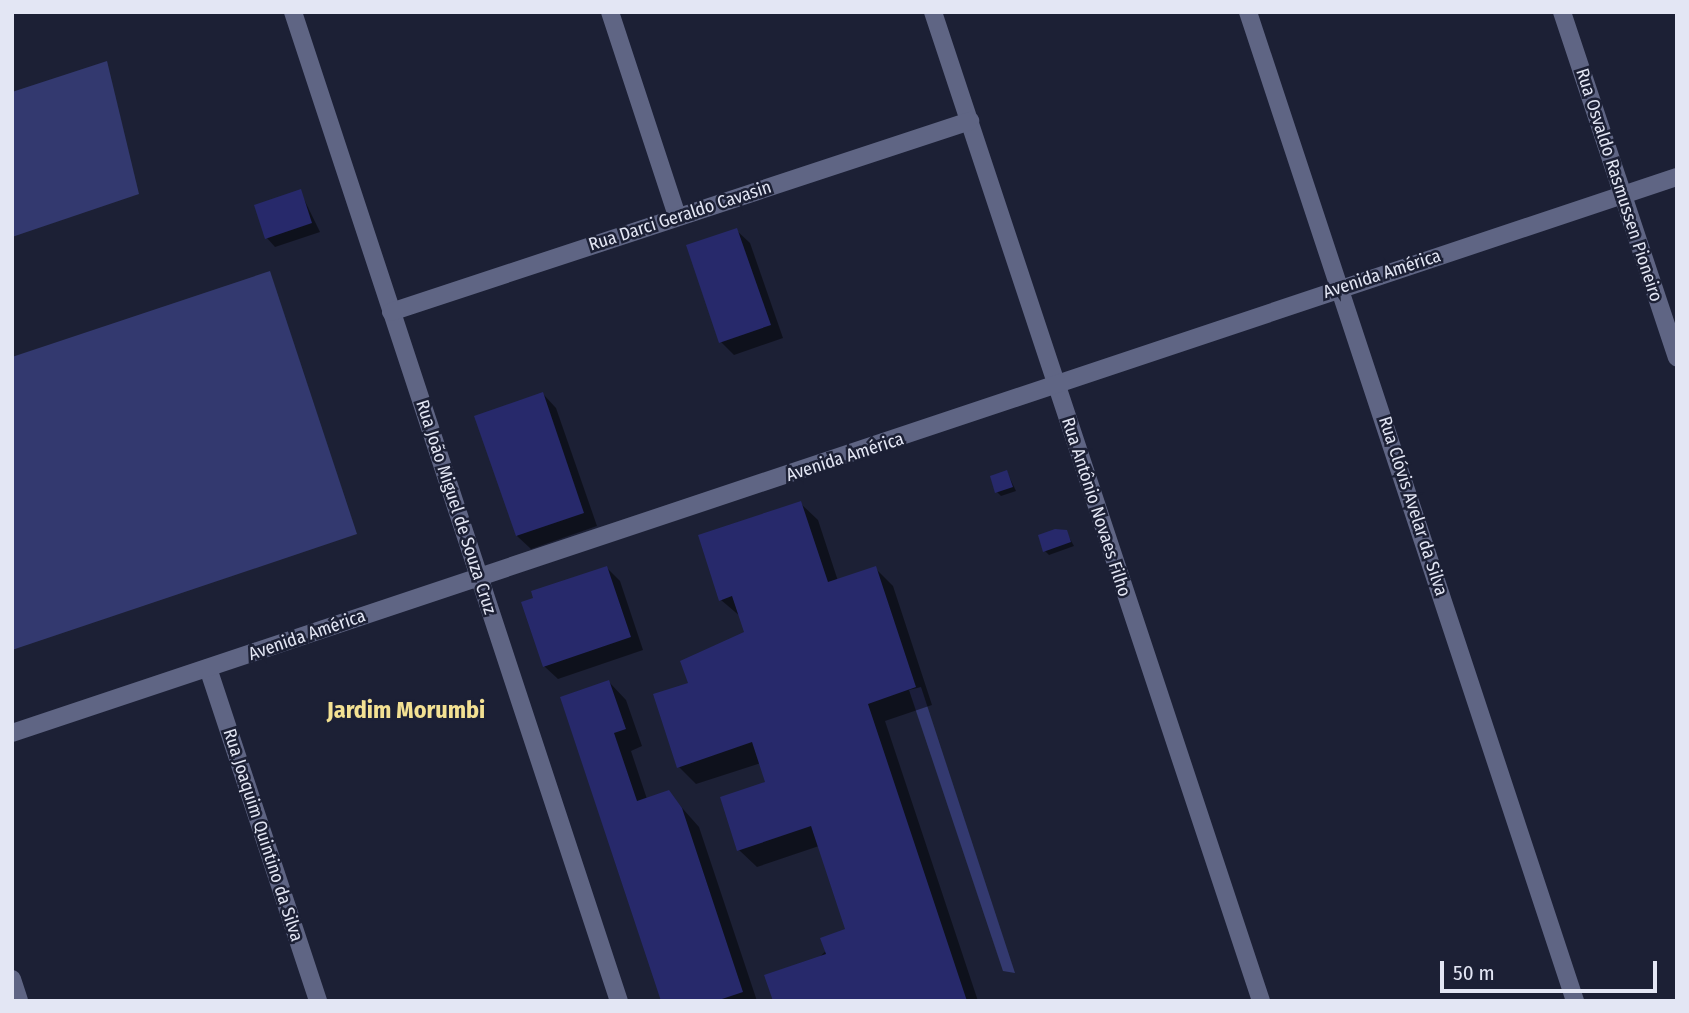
<!DOCTYPE html>
<html>
<head>
<meta charset="utf-8">
<style>
  body { margin:0 }
  #map { position:relative; width:1689px; height:1013px; overflow:hidden; background:#1c2035; font-family:"Fira Sans Condensed",sans-serif }
  div>[style] { position:absolute }
  .green>* { inset:0; background:#33396f }
  .shadow>* { inset:0; background:#0007 }
  .building>* { inset:0; background:#27296b }
  .minor>* { height:18px; margin:-9px; padding:0 9px; transform-origin:9px; border-radius:9px; background:#5f6584 }
  .tertiary>* { height:18px; margin:-9px; padding:0 9px; transform-origin:9px; border-radius:9px; background:#5f6584 }
  span { translate:-50% -50%; white-space:nowrap; text-align:center; line-height:1.15; -webkit-text-stroke:5px #1c2035; paint-order:stroke }
  .street-label { font-size:18px; color:#e3e6f4 }
  .district-label { font-size:24px; color:#f3e193; font-weight:700 }
  .frame { position:absolute; inset:0; border:14px solid #e3e6f4; pointer-events:none }
  .scale { position:absolute; left:1440px; top:961px; width:217px; height:32px; box-sizing:border-box; border:4px solid #e3e6f4; border-top:0; padding-left:9px; font-size:21px; line-height:24px; white-space:nowrap; color:#e3e6f4; -webkit-text-stroke:5px #1c2035; paint-order:stroke }
</style>
</head>
<body>
<div id="map">
  <div class="green">
    <div style="clip-path:polygon(107px 61px,139px 194px,12px 237px,12px 92px)"></div>
    <div style="clip-path:polygon(270px 271px,357px 534px,12px 650px,12px 357px)"></div>
    <div style="clip-path:polygon(921px 687px,1015px 973px,1003px 971px,909px 690px)"></div>
  </div>
  <div class="shadow">
    <div style="clip-path:polygon(300px 191px,320px 232px,275px 247px,267px 238px)"></div>
    <div style="clip-path:polygon(736px 230px,750px 243px,783px 338px,734px 355px,721px 342px)"></div>
    <div style="clip-path:polygon(543px 394px,556px 408px,597px 526px,531px 549px,517px 536px)"></div>
    <div style="clip-path:polygon(1007px 472px,1016px 491px,1001px 496px,997px 492px)"></div>
    <div style="clip-path:polygon(800px 503px,818px 520px,838px 581px,875px 568px,893px 586px,932px 705px,885px 721px,978px 1001px,775px 1001px,847px 930px,819px 846px,757px 867px,739px 850px,767px 783px,761px 763px,696px 784px,679px 767px,690px 684px,746px 633px,741px 617px,721px 600px)"></div>
    <div style="clip-path:polygon(1066px 532px,1074px 546px,1049px 555px,1045px 551px)"></div>
    <div style="clip-path:polygon(607px 568px,620px 581px,643px 650px,558px 679px,544px 666px)"></div>
    <div style="clip-path:polygon(609px 682px,626px 700px,642px 746px,631px 751px,647px 799px,668px 792px,699px 827px,757px 1001px,663px 1001px,562px 698px)"></div>
  </div>
  <div class="building">
    <div style="clip-path:polygon(301px 189px,312px 223px,265px 239px,254px 205px)"></div>
    <div style="clip-path:polygon(737px 228px,771px 325px,719px 343px,686px 245px)"></div>
    <div style="clip-path:polygon(543px 392px,584px 513px,516px 536px,474px 416px)"></div>
    <div style="clip-path:polygon(1007px 470px,1013px 487px,995px 493px,990px 476px)"></div>
    <div style="clip-path:polygon(801px 501px,828px 582px,876px 566px,916px 687px,868px 704px,967px 1001px,773px 1001px,764px 975px,826px 954px,820px 938px,845px 929px,811px 826px,737px 851px,720px 797px,765px 782px,752px 742px,677px 768px,653px 694px,688px 683px,680px 661px,744px 632px,732px 596px,719px 601px,698px 535px)"></div>
    <div style="clip-path:polygon(1055px 529px,1067px 530px,1071px 542px,1043px 552px,1038px 535px)"></div>
    <div style="clip-path:polygon(607px 566px,631px 637px,543px 667px,521px 602px,533px 598px,531px 591px)"></div>
    <div style="clip-path:polygon(609px 680px,626px 729px,614px 733px,637px 801px,669px 790px,682px 808px,743px 992px,716px 1001px,661px 1001px,560px 697px)"></div>
  </div>
  <div class="minor">
    <div style="left:293px;top:12px;width:1041px;rotate:71.76deg"></div>
    <div style="left:610px;top:12px;width:215px;rotate:71.8deg"></div>
    <div style="left:933px;top:12px;width:1042px;rotate:71.65deg"></div>
    <div style="left:1248px;top:12px;width:1042px;rotate:71.7deg"></div>
    <div style="left:1562px;top:12px;width:364px;rotate:71.6deg"></div>
    <div style="left:391px;top:312px;width:610px;rotate:-18.26deg"></div>
    <div style="left:208px;top:668px;width:351px;rotate:71.7deg"></div>
    <div style="left:12px;top:733px;width:1755px;rotate:-18.47deg"></div>
  </div>
  <div class="tertiary">
    <div style="left:12px;top:979px;width:23px;rotate:72deg"></div>
  </div>
  <div class="street-label">
    <span style="left:1619px;top:185px;rotate:72deg">Rua Osvaldo Rasmussen Pioneiro</span>
    <span style="left:680px;top:216px;rotate:-18deg">Rua Darci Geraldo Cavasin</span>
    <span style="left:1382px;top:274px;rotate:-18deg">Avenida América</span>
    <span style="left:845px;top:457px;rotate:-18deg">Avenida América</span>
    <span style="left:1413px;top:506px;rotate:72deg">Rua Clóvis Avelar da Silva</span>
    <span style="left:456px;top:507px;rotate:72deg">Rua João Miguel de Souza Cruz</span>
    <span style="left:1096px;top:507px;rotate:72deg">Rua Antônio Novaes Filho</span>
    <span style="left:307px;top:635px;rotate:-19deg">Avenida América</span>
    <span style="left:263px;top:835px;rotate:72deg">Rua Joaquim Quintino da Silva</span>
  </div>
  <div class="district-label">
    <span style="left:406px;top:711px">Jardim Morumbi</span>
  </div>
  <div class="frame"></div>
  <div class="scale">50 m</div>
</div>
</body>
</html>
